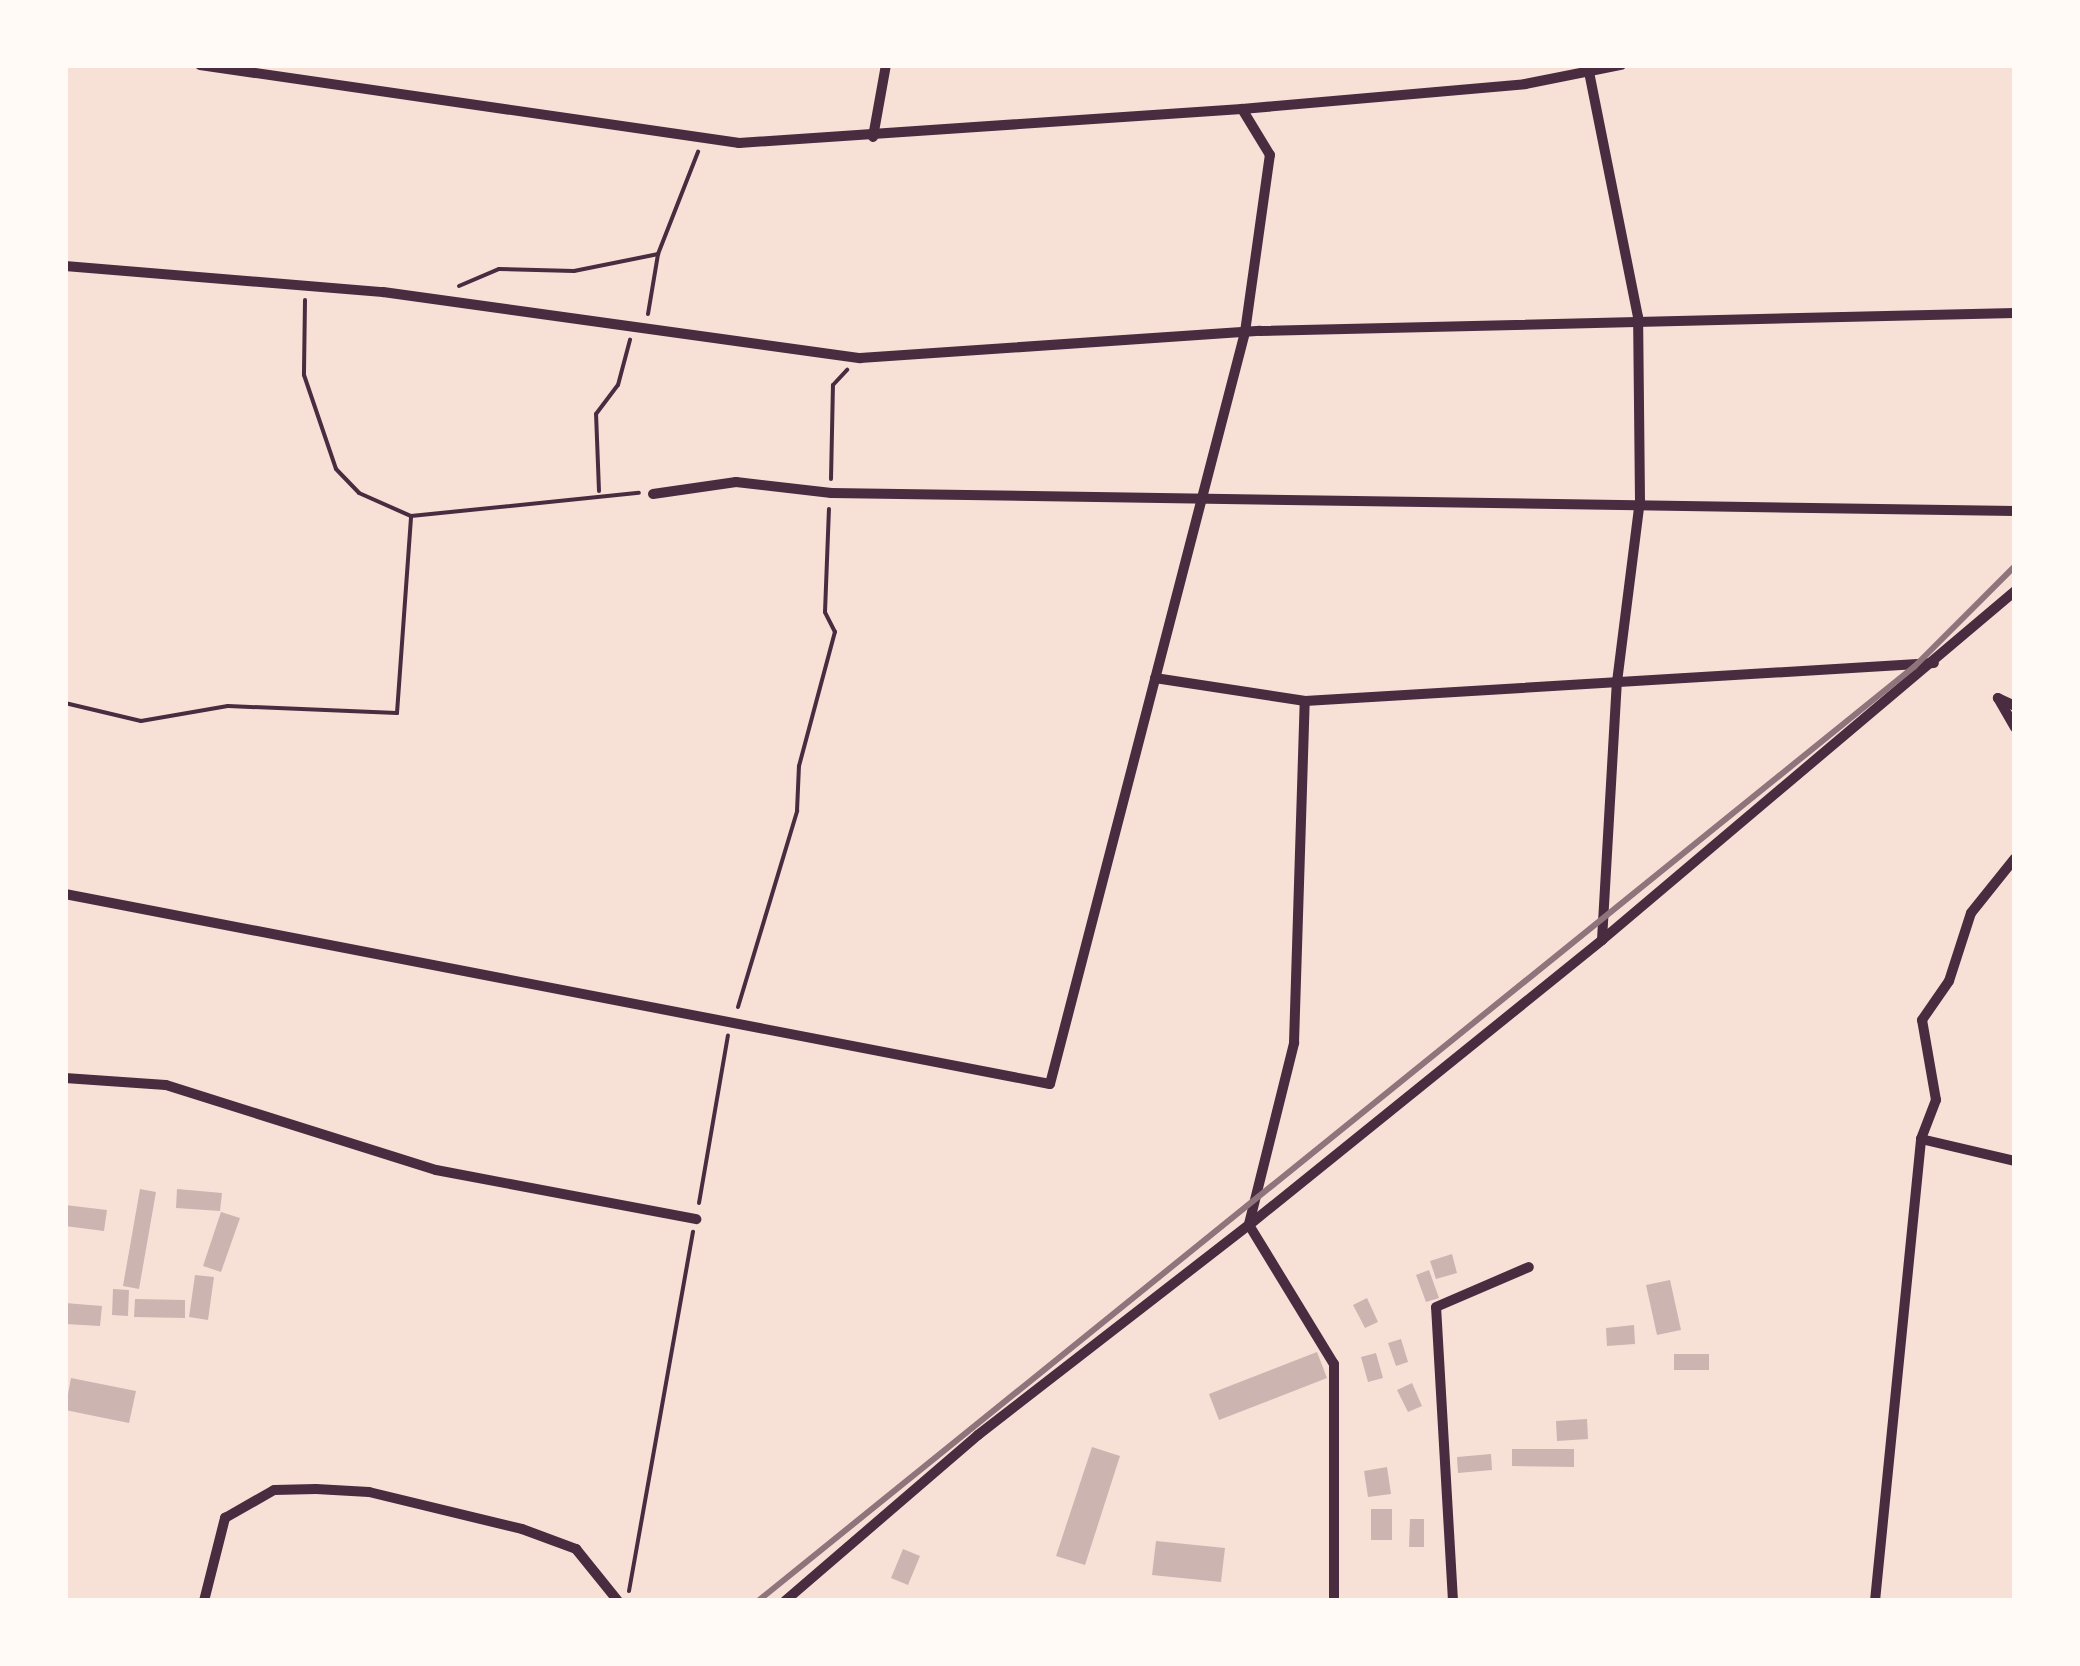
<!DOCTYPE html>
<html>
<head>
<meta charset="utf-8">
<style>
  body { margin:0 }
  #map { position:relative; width:2080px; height:1666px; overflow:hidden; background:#f7e1d7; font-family:"Noto Sans",sans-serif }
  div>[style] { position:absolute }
  .building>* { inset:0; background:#ccb4b1 }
  .path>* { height:4px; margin:-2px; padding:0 2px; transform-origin:2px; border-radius:2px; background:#4a2c40 }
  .minor>* { height:10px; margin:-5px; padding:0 5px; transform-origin:5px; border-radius:5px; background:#4a2c40 }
  .rail>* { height:6px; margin:-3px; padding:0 3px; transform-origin:3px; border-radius:3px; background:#8f747c }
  span { translate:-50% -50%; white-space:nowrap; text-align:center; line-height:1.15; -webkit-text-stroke:8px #fffaf5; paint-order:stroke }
  .frame { position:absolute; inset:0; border:68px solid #fffaf5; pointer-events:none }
</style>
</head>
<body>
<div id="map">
  <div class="building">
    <div style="clip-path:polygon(140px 1189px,156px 1192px,139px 1289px,123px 1286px)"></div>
    <div style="clip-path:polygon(177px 1189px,222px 1193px,220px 1211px,176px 1208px)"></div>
    <div style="clip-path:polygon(65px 1205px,107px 1210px,104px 1231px,65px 1226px)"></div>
    <div style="clip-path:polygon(221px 1212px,240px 1218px,221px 1272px,203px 1266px)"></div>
    <div style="clip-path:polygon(1452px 1254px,1457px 1273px,1436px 1279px,1430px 1261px)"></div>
    <div style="clip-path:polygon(1429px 1270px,1439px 1298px,1426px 1302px,1416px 1275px)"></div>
    <div style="clip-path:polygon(195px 1275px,214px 1277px,208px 1320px,189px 1317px)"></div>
    <div style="clip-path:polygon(1670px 1280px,1681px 1330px,1657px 1335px,1646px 1285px)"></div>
    <div style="clip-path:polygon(113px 1289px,129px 1290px,128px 1316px,112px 1315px)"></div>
    <div style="clip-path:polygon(1367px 1298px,1378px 1322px,1365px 1328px,1353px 1305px)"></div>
    <div style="clip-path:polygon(135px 1299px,185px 1300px,185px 1318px,134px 1317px)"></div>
    <div style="clip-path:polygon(65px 1303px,102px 1306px,100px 1326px,65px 1324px)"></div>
    <div style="clip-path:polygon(1634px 1325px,1635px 1344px,1607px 1346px,1606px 1328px)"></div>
    <div style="clip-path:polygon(1401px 1339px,1408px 1362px,1396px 1366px,1388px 1343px)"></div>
    <div style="clip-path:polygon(1317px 1352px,1327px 1378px,1219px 1420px,1209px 1394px)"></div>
    <div style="clip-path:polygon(1376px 1353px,1383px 1378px,1368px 1382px,1361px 1357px)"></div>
    <div style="clip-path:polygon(1674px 1354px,1709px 1354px,1709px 1370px,1674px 1370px)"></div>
    <div style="clip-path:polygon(71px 1378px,136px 1391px,129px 1423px,65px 1410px)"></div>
    <div style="clip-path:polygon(1412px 1383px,1422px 1406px,1408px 1412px,1397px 1390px)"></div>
    <div style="clip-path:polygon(1587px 1419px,1588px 1439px,1557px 1441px,1556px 1421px)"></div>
    <div style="clip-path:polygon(1092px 1447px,1120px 1456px,1085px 1565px,1056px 1556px)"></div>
    <div style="clip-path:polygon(1512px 1449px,1574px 1449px,1574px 1467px,1512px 1466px)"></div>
    <div style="clip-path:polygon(1491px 1454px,1492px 1470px,1458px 1473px,1457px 1457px)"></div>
    <div style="clip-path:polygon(1387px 1467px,1391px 1494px,1368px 1497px,1364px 1471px)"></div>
    <div style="clip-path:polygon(1371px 1509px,1392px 1509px,1392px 1540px,1371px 1540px)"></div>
    <div style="clip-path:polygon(1410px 1519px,1424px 1519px,1424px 1547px,1409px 1547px)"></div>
    <div style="clip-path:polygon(1156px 1541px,1225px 1548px,1221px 1582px,1152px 1575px)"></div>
    <div style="clip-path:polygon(903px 1549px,920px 1556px,908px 1585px,891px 1578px)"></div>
  </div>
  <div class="path">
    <div style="left:459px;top:286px;width:43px;rotate:-23deg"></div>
    <div style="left:499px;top:269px;width:75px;rotate:1.5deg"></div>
    <div style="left:574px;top:271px;width:86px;rotate:-11.4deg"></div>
    <div style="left:305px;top:300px;width:75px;rotate:90.8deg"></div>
    <div style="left:304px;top:375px;width:99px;rotate:71.2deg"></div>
    <div style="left:336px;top:469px;width:33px;rotate:46deg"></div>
    <div style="left:359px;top:493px;width:57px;rotate:23.9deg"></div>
    <div style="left:411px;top:516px;width:229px;rotate:-5.8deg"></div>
    <div style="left:648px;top:314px;width:61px;rotate:-80.5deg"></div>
    <div style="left:658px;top:254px;width:110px;rotate:-68.6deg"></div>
    <div style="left:831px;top:479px;width:94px;rotate:-88.8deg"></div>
    <div style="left:833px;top:385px;width:21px;rotate:-47deg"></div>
    <div style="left:599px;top:491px;width:77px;rotate:-92.2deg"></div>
    <div style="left:596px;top:414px;width:36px;rotate:-53deg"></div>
    <div style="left:618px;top:385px;width:47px;rotate:-75.1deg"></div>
    <div style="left:65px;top:703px;width:78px;rotate:13.3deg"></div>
    <div style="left:141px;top:721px;width:88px;rotate:-9.8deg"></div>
    <div style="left:228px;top:706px;width:169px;rotate:2.4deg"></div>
    <div style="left:397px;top:713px;width:197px;rotate:-85.9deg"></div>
    <div style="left:738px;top:1007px;width:205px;rotate:-73.2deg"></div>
    <div style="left:797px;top:811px;width:45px;rotate:-87.5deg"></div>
    <div style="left:799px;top:766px;width:139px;rotate:-75deg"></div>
    <div style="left:835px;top:632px;width:22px;rotate:-117deg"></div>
    <div style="left:825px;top:612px;width:103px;rotate:-87.8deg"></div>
    <div style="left:699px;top:1203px;width:170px;rotate:-80.2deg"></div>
    <div style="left:629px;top:1591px;width:365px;rotate:-79.9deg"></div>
  </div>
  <div class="minor">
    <div style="left:200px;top:65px;width:545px;rotate:8.23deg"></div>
    <div style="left:739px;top:143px;width:504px;rotate:-3.87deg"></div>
    <div style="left:1242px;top:109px;width:284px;rotate:-5deg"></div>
    <div style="left:1525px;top:84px;width:98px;rotate:-11.2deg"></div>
    <div style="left:873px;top:137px;width:73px;rotate:-79.8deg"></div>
    <div style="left:65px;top:266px;width:319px;rotate:4.7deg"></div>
    <div style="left:383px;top:292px;width:482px;rotate:7.9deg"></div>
    <div style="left:860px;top:358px;width:401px;rotate:-3.9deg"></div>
    <div style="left:1260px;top:331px;width:755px;rotate:-1.37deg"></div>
    <div style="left:653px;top:494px;width:84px;rotate:-8.2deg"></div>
    <div style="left:736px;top:482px;width:96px;rotate:6.6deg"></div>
    <div style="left:831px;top:493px;width:1184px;rotate:0.87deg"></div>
    <div style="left:1155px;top:678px;width:152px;rotate:8.7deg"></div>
    <div style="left:1305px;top:701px;width:630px;rotate:-3.46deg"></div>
    <div style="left:2015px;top:706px;width:19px;rotate:-155deg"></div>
    <div style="left:1998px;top:698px;width:34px;rotate:60deg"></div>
    <div style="left:65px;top:894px;width:1003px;rotate:10.92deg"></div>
    <div style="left:1050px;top:1084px;width:777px;rotate:-75.46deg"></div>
    <div style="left:1245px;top:332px;width:179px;rotate:-82deg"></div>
    <div style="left:1270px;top:155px;width:54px;rotate:-121.3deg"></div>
    <div style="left:1602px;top:940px;width:541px;rotate:-40.2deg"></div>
    <div style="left:65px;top:1078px;width:101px;rotate:4deg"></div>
    <div style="left:166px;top:1085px;width:283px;rotate:17.5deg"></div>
    <div style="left:436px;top:1170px;width:265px;rotate:10.7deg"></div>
    <div style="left:1921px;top:1139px;width:42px;rotate:-69deg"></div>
    <div style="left:1936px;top:1100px;width:81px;rotate:-99.9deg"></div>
    <div style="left:1922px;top:1020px;width:47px;rotate:-55.3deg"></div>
    <div style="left:1949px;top:981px;width:71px;rotate:-72.1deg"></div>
    <div style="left:1971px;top:913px;width:70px;rotate:-51.3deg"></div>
    <div style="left:1249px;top:1224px;width:187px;rotate:-76deg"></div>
    <div style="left:1294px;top:1043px;width:342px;rotate:-88.2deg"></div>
    <div style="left:1249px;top:1225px;width:454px;rotate:-38.9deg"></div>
    <div style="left:1602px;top:940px;width:258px;rotate:-86.7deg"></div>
    <div style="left:1617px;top:682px;width:183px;rotate:-82.8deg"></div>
    <div style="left:1640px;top:500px;width:183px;rotate:-90.6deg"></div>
    <div style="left:1638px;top:317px;width:255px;rotate:-101.3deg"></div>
    <div style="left:204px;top:1601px;width:86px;rotate:-75.8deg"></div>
    <div style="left:225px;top:1518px;width:56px;rotate:-29.7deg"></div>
    <div style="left:274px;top:1490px;width:42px;rotate:-1.4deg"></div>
    <div style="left:316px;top:1489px;width:53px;rotate:3.2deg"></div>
    <div style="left:369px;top:1492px;width:157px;rotate:13.6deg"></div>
    <div style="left:522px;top:1529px;width:58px;rotate:20.3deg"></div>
    <div style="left:576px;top:1549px;width:67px;rotate:51.1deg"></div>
    <div style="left:785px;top:1601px;width:255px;rotate:-40.7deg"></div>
    <div style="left:978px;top:1435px;width:343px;rotate:-37.8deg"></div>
    <div style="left:1249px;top:1225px;width:163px;rotate:58.6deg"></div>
    <div style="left:1334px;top:1364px;width:237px;rotate:90deg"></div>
    <div style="left:1453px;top:1601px;width:294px;rotate:-93.3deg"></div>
    <div style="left:1436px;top:1307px;width:101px;rotate:-23.3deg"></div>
    <div style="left:1875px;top:1601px;width:464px;rotate:-84.3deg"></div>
    <div style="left:1921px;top:1139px;width:97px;rotate:13.2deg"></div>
  </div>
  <div class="rail">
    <div style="left:758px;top:1601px;width:1486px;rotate:-38.94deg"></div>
    <div style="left:1914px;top:667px;width:143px;rotate:-45deg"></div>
  </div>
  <div class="frame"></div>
</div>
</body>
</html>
